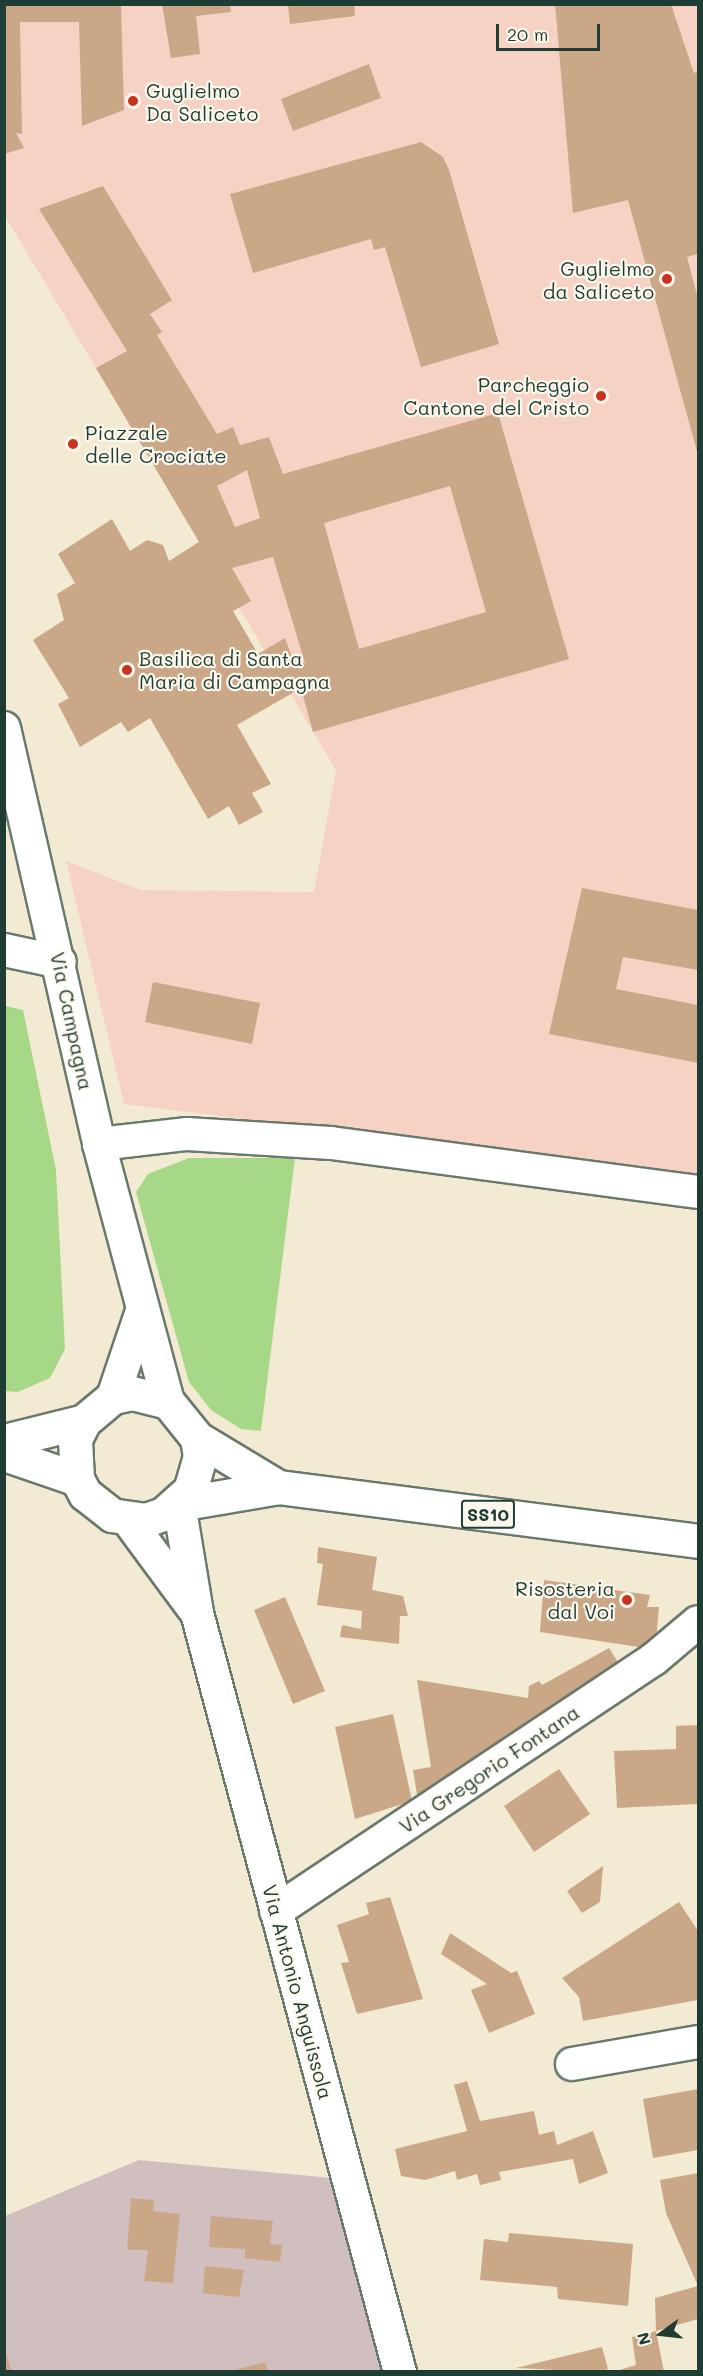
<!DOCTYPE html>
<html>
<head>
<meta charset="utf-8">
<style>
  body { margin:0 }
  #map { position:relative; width:703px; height:2376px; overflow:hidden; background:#f3ead3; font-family:Mali,sans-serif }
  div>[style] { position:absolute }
  .built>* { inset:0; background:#f6d2c5 }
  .industrial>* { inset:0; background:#d1bfbf }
  .green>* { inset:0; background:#a7d887 }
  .building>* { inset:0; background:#caa787 }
  .roads { filter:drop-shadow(2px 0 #697a6c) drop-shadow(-2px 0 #697a6c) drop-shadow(0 2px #697a6c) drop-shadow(0 -2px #697a6c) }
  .minor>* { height:32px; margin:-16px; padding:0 16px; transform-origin:16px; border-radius:16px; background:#fff }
  .primary>* { height:33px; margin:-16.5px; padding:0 16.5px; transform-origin:16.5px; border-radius:16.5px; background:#fff }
  .dots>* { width:16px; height:16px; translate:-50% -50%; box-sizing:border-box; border:3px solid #fbf7ec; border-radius:50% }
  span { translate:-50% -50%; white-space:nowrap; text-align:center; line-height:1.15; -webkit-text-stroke:4.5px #fbf7ec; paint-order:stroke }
  .shield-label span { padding:2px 4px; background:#fbf7ec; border:2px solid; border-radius:4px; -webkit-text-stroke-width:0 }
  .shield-label { font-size:18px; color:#1f3d34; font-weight:700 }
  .poi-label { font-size:20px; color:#1f3d34 }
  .left { translate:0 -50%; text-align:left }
  .right { translate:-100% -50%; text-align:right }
  .street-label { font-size:20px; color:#1f3d34 }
  .frame { position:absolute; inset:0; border:6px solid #1f3d34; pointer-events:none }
  .north { position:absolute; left:631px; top:2304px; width:60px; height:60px; -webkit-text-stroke:4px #fbf7ec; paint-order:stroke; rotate:255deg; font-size:16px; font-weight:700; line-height:24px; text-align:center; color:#1f3d34 }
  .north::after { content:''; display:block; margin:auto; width:21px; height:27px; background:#1f3d34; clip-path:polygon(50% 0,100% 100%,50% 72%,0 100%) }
  .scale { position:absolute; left:496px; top:24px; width:104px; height:27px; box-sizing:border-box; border:3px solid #1f3d34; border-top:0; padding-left:8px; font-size:18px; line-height:21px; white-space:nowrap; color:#1f3d34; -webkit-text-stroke:4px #fbf7ec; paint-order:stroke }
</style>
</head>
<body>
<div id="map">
  <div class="built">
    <div style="clip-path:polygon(4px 5px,698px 5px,698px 1176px,124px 1104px,66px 861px,141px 890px,314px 892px,336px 770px,5px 216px)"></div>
  </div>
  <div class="industrial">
    <div style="clip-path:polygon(139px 2160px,332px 2178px,384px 2371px,5px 2372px,5px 2216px)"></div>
  </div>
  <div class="green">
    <div style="clip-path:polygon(5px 1006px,23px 1010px,56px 1170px,65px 1349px,50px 1378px,18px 1392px,4px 1391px)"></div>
    <div style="clip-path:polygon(189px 1158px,295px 1158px,261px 1431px,241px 1429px,211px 1410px,189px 1382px,136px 1192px,148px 1174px)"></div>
  </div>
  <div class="building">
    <div style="clip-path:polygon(4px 4px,121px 4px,124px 110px,82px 126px,79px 22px,20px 22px,22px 134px,16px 133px,24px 148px,4px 154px)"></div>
    <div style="clip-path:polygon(162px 4px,230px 4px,231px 12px,196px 16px,200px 54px,171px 58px)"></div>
    <div style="clip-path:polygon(288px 4px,354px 4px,355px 16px,290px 24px)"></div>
    <div style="clip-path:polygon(555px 4px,671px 4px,694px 73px,698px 71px,698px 254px,687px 257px,698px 299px,698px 455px,628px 200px,573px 213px)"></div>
    <div style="clip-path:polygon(369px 64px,381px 98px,293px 131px,281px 99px)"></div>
    <div style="clip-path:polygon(421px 142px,443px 157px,449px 170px,499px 344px,421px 367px,385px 247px,374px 250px,371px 239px,253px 273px,230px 194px)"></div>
    <div style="clip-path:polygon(evenodd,103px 186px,172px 300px,150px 314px,162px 332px,157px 335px,217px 434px,233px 427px,240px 445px,269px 437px,283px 474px,498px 413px,569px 659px,313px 732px,301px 688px,237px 725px,271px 784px,252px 793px,263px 812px,239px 825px,229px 806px,208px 819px,150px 718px,128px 732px,121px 722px,80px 747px,58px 704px,69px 698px,33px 640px,64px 620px,57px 594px,75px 583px,58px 554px,112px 519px,130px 551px,147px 540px,163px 545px,169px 561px,199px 542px,96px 368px,127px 351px,39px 209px,103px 186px,247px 470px,260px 518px,235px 527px,217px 486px,247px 470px,103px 186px,450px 486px,486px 612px,359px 649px,324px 523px,450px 486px,103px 186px,273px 557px,305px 663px,295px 665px,285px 638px,258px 654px,233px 611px,251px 601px,232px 568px,273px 557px)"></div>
    <div style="clip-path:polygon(582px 888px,698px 910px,698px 970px,623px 957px,616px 989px,698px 1005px,698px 1063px,549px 1034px)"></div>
    <div style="clip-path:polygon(153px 982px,260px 1003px,252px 1044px,145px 1022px)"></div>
    <div style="clip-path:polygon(318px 1547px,377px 1557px,372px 1590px,403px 1596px,408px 1616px,400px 1616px,399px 1644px,340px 1637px,342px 1625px,361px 1629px,362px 1611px,317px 1605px,323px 1564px,317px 1563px)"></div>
    <div style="clip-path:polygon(544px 1580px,650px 1595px,647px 1607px,659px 1607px,656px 1641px,645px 1648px,540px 1632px)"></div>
    <div style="clip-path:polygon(285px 1597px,325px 1691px,293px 1704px,254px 1610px)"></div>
    <div style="clip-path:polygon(609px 1648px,619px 1664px,418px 1800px,413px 1770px,431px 1767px,417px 1680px,528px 1698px,529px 1686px,539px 1681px,542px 1685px)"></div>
    <div style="clip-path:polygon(393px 1714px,412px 1801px,355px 1819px,335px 1727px)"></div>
    <div style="clip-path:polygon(698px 1725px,698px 1804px,617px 1808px,614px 1751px,676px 1749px,676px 1726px)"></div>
    <div style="clip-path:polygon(559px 1769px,590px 1814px,534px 1852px,504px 1806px)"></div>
    <div style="clip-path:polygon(603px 1866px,600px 1902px,582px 1913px,567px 1891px)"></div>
    <div style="clip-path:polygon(390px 1897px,423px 1999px,357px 2014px,341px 1963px,349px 1962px,337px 1925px,369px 1914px,366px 1903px)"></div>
    <div style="clip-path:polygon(679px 1902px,698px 1931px,698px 2000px,583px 2021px,579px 1997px,562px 1978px)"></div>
    <div style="clip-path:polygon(450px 1933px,511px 1973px,517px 1971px,535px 2014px,489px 2033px,471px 1990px,487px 1984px,441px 1954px)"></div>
    <div style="clip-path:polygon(467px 2081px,480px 2121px,534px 2111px,539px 2135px,554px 2131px,557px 2145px,593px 2131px,608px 2173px,579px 2184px,573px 2159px,499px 2172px,501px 2180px,480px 2185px,477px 2174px,457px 2180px,455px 2171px,425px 2180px,401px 2176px,395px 2149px,467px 2131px,454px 2085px)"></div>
    <div style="clip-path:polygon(698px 2089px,698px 2150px,653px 2158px,643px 2099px)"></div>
    <div style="clip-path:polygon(698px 2173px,698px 2319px,656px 2331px,655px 2298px,698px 2286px,666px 2213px,660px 2180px)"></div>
    <div style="clip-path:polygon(131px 2198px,154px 2200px,153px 2211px,180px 2214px,173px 2283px,144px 2281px,148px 2250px,127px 2250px)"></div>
    <div style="clip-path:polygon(211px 2216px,273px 2221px,270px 2244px,282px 2245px,280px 2262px,245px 2258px,245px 2249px,209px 2247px)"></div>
    <div style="clip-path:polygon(509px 2233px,633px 2244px,628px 2306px,558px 2299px,557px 2287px,480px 2280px,484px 2239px,508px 2242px)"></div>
    <div style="clip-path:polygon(205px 2266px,244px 2270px,239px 2297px,203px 2293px)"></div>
    <div style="clip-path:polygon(656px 2331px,664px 2372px,613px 2372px,636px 2365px,632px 2337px)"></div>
    <div style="clip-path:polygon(602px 2347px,608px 2369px,598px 2372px,516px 2368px)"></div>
    <div style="clip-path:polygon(4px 2351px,5px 2351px,12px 2372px,4px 2372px)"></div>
    <div style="clip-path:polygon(265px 2362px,268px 2372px,231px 2372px,231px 2371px)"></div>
  </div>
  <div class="roads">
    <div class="minor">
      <div style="left:4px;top:728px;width:427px;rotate:77.1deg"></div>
      <div style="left:99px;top:1144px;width:267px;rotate:75deg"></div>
      <div style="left:4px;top:950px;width:57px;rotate:12.1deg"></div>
      <div style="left:99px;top:1144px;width:89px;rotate:-6.5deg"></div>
      <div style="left:187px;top:1134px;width:144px;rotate:3.6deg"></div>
      <div style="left:331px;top:1143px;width:370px;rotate:7.6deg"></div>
      <div style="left:113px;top:1397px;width:88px;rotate:-71.4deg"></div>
      <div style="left:179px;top:1504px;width:110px;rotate:80.6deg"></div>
      <div style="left:197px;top:1613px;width:786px;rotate:75.03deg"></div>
      <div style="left:128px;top:1520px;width:109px;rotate:53.5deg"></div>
      <div style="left:276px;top:1911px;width:454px;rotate:-33.7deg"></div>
      <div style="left:654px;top:1659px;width:57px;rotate:-40.1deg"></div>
      <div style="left:572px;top:2064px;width:128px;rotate:-9.9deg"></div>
    </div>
    <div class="primary">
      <div style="left:197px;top:1438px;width:18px;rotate:81deg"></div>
      <div style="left:200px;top:1456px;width:35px;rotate:106deg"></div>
      <div style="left:190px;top:1490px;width:36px;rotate:138deg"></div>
      <div style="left:163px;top:1514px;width:18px;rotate:161deg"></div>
      <div style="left:146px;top:1520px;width:34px;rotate:-172deg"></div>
      <div style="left:112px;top:1515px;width:34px;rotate:-142deg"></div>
      <div style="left:85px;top:1494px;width:17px;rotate:-118deg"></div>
      <div style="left:77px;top:1479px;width:40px;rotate:-92.9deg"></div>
      <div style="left:75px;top:1439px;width:20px;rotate:-63deg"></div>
      <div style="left:84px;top:1421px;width:38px;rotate:-40deg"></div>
      <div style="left:113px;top:1397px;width:19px;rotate:-12deg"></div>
      <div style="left:132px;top:1393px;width:37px;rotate:14deg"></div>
      <div style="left:168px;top:1402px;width:46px;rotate:51.1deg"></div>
      <div style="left:197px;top:1438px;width:95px;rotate:31.2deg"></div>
      <div style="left:4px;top:1441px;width:82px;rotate:-14deg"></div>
      <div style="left:4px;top:1454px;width:77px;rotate:18.9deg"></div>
      <div style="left:179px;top:1504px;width:100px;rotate:-9.7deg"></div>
      <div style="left:278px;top:1487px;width:423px;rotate:7.3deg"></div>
    </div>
  </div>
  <div class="dots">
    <div style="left:133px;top:101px;background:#c8321e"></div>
    <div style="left:667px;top:279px;background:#c8321e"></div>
    <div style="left:601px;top:396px;background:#c8321e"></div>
    <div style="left:73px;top:444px;background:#c8321e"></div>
    <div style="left:127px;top:670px;background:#c8321e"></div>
    <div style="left:627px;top:1600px;background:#c8321e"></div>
  </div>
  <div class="shield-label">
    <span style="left:488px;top:1514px">SS10</span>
  </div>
  <div class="poi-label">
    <span class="left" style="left:146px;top:102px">Guglielmo<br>Da Saliceto</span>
    <span class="right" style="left:654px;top:280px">Guglielmo<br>da Saliceto</span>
    <span class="right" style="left:589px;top:396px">Parcheggio<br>Cantone del Cristo</span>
    <span class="left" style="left:85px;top:444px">Piazzale<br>delle Crociate</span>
    <span class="left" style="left:139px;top:670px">Basilica di Santa<br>Maria di Campagna</span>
    <span class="right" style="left:615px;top:1600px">Risosteria<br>dal Voi</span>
  </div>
  <div class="street-label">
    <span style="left:72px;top:1021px;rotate:78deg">Via Campagna</span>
    <span style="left:489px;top:1769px;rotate:-34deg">Via Gregorio Fontana</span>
    <span style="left:298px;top:1992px;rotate:75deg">Via Antonio Anguissola</span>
  </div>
  <div class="frame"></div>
  <div class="north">N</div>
  <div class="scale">20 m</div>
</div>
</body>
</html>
